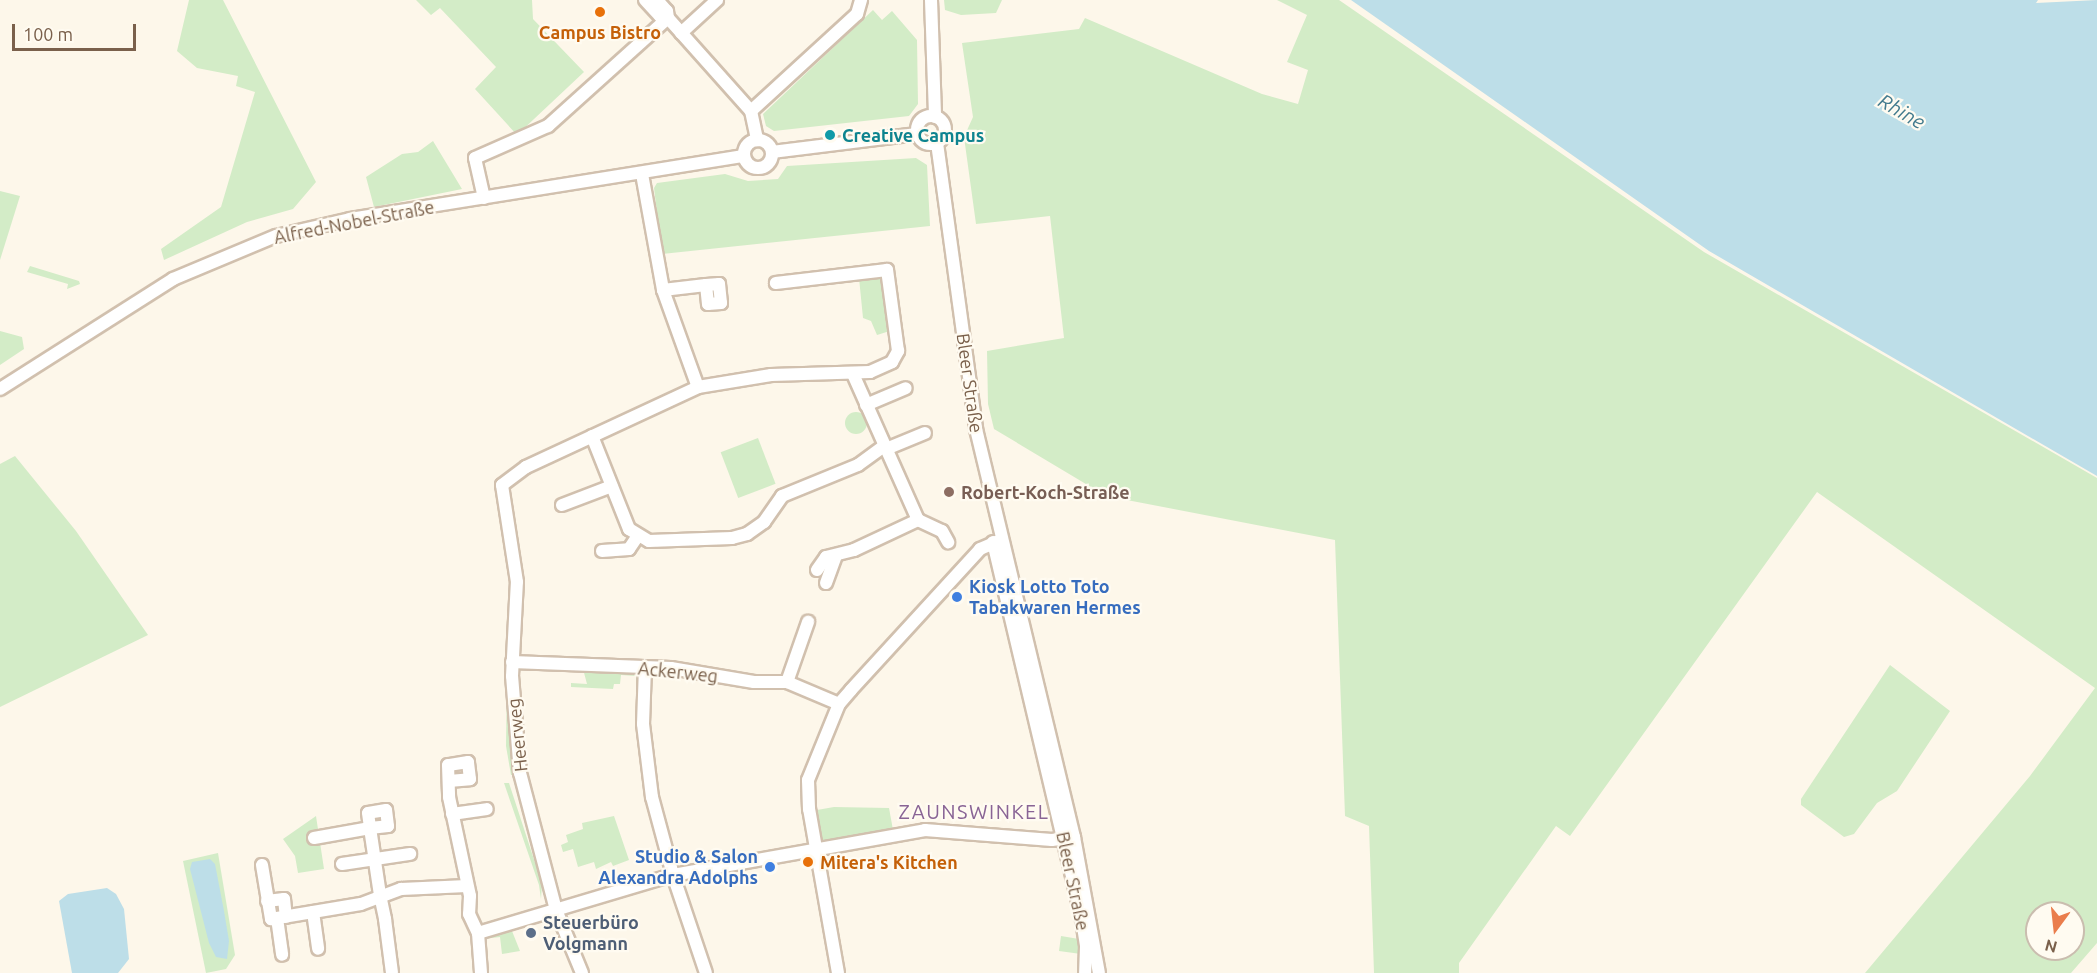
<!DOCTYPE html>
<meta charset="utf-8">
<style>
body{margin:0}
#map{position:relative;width:2097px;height:973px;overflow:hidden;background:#fdf7ea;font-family:Ubuntu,sans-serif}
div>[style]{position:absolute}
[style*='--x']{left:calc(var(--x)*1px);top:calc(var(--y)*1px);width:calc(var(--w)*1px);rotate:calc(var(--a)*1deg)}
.green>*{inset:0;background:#d3ecc7;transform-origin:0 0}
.round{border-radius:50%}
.water>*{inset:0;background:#bddee8}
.roads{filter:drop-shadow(2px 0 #d1c0ae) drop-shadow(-2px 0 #d1c0ae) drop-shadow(0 2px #d1c0ae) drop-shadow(0 -2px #d1c0ae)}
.minor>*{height:12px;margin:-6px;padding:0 6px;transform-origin:6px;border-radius:6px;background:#fff}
.minor>.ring{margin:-6px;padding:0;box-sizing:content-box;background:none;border:12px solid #fff;border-radius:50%}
.dots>*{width:16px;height:16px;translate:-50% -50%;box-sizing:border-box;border:3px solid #fffbf1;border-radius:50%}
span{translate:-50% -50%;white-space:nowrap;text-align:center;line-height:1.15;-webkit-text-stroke:4.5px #fffbf1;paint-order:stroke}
.food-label{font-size:18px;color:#c56008;font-weight:700}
.left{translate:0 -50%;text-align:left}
.culture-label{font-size:18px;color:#0d838f;font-weight:700}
.street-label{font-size:18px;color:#7a604b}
.education-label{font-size:18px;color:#785e54;font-weight:700}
.shop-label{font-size:18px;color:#366cbe;font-weight:700}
.right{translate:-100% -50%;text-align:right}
.service-label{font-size:18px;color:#4e5e75;font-weight:700}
.water-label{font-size:20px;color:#437b8e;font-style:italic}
.neighbourhood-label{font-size:20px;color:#896495;letter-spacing:1.5px}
.north{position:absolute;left:2025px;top:901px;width:60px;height:60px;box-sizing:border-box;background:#fffbf1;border:2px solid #cabdaf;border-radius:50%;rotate:195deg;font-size:16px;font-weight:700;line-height:24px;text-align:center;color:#7a604b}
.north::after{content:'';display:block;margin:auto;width:21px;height:27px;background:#ea7d4c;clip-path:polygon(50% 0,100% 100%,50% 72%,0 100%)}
.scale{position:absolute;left:12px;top:24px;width:124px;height:27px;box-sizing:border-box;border:3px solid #7a604b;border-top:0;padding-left:8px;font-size:18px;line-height:21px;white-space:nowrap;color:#7a604b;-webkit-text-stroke:4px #fffbf1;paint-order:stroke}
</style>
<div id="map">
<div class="green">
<i style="clip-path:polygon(189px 0,223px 0,316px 182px,293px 209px,247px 222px,164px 260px,161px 249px,221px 207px,255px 92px,236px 86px,238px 76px,197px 68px,177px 51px)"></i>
<i style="clip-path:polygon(416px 0,532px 0,533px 19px,584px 72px,517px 135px,475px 89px,496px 67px,440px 8px,431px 15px)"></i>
<i style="clip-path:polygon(944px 0,1002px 0,996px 13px,961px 15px,945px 10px)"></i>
<i style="clip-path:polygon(evenodd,1277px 0,1339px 0,1704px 252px,2097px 478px,2097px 943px,2071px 973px,1865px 973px,2030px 776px,2095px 688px,1817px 492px,1570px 836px,1556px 826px,1459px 963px,1459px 973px,1374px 973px,1369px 826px,1345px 816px,1335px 540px,1106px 496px,994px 429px,988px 404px,987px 351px,1064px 338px,1050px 216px,976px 224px,964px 137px,973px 117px,962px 43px,1079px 29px,1085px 18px,1262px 94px,1298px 104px,1308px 70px,1287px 62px,1307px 15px,1277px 0,2037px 913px,2073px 913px,2073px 949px,2037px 949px,2037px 913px)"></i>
<i style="clip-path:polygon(873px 10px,882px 20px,892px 11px,917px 40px,918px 104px,909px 116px,774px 131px,766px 126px,763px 114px)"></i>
<i style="clip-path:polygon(433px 141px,462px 189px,374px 207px,366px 177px,402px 154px,418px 152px)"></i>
<i style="clip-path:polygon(916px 158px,927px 165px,930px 226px,662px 254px,654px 188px,657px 183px,725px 174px,748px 181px,778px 179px,787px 166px)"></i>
<i style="clip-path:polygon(0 191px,20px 196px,0 260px)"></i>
<i style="clip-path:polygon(30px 266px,79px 281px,80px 284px,67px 289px,68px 284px,27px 272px)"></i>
<i style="clip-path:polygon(881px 275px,886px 280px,893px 330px,877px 335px,871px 321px,863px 318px,859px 278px)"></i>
<i style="clip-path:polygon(0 331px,22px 337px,24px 349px,0 365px)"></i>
<i class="round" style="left:845px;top:412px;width:22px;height:22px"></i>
<i style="left:758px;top:438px;width:49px;height:40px;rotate:69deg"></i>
<i style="clip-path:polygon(15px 456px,76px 531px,148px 635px,0 707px,0 464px)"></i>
<i style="clip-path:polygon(1890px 665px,1950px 711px,1897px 791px,1877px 803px,1854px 834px,1844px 837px,1801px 805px,1801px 799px)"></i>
<i style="clip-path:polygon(583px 669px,640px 672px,639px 685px,636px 685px,636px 676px,621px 675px,620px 684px,614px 684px,613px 689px,571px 687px,571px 683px,587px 684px)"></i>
<i style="clip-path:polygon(507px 680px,514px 775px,511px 775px,506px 746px)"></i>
<i style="clip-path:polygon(504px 783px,509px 783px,542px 884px,541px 899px,539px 885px)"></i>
<i style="clip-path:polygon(834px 807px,889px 808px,893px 830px,822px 842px,817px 810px)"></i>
<i style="clip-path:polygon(316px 816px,324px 869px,298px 873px,295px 856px,283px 839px)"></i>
<i style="clip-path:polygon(614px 816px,629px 860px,613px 866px,611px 862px,596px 869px,594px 862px,578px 867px,573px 849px,563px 852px,561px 845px,568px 842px,566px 835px,583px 829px,582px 823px)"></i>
<i style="clip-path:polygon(218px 853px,235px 955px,226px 969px,206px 973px,183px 861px)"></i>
<i style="clip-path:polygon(510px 926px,520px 951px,502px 954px,500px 937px,483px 939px,484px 935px)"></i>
<i style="clip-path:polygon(1061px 936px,1079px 939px,1081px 954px,1059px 951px)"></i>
</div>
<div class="water">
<i style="clip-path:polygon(1351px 0,2038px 0,2036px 3px,2097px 0,2097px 476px,1709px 251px)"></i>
<i style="clip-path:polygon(210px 859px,215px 864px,224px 911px,229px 941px,227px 959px,216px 957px,209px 943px,190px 869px,192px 862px)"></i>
<i style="clip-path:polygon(107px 888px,116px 894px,124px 909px,129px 959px,118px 973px,72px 973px,59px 901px,68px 894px)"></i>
</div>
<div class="roads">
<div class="minor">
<i style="--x:645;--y:0;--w:22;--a:47"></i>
<i style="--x:660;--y:16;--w:8;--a:14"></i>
<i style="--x:668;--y:18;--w:125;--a:48.3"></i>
<i style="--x:751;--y:111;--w:30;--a:78"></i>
<i style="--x:657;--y:0;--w:15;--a:48"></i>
<i style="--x:667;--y:11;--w:7;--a:82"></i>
<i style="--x:931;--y:0;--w:117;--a:88"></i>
<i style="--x:681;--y:33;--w:49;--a:-42.5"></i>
<i style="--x:751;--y:111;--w:144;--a:-42.5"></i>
<i style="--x:857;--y:14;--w:15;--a:-74"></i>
<i class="ring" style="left:917px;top:116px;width:16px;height:16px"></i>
<i class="ring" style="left:744px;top:140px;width:16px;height:16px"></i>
<i style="--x:937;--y:143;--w:289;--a:82.2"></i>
<i style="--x:976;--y:429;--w:420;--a:76.5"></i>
<i style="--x:1074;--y:837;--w:138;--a:79.6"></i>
<i style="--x:772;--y:152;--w:146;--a:-7.1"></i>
<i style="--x:642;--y:174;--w:118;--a:79.7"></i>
<i style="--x:663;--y:290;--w:103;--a:70.2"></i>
<i style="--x:484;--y:198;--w:41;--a:-102.7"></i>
<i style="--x:475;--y:158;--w:80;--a:-23.7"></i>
<i style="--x:548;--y:126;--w:161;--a:-42"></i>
<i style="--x:663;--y:290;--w:43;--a:-6.6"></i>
<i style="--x:706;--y:285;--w:13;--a:-4"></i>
<i style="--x:719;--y:284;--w:19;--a:84"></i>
<i style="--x:721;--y:303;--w:13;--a:176"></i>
<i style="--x:708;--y:304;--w:19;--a:-96"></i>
<i style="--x:853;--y:374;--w:160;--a:66"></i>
<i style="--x:0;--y:389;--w:205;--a:-32.4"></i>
<i style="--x:173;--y:279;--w:112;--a:-22.7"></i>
<i style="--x:276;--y:236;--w:76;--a:-12.9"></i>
<i style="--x:350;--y:219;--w:399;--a:-9.1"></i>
<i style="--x:866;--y:405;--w:43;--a:-23"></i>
<i style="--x:592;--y:436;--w:100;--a:68.3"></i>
<i style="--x:629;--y:529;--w:23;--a:31"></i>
<i style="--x:649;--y:541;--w:83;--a:-2.1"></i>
<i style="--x:732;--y:538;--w:16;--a:-15"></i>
<i style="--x:747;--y:534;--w:21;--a:-35"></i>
<i style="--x:764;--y:522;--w:32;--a:-55"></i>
<i style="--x:782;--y:496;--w:82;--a:-22.2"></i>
<i style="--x:858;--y:465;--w:32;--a:-36"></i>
<i style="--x:886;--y:449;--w:42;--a:-22.3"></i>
<i style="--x:562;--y:505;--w:53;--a:-20.8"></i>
<i style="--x:993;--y:542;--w:382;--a:76.7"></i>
<i style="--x:1081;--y:914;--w:33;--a:81"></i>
<i style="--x:1086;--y:947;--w:26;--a:92"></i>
<i style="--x:602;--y:551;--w:27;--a:-4"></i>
<i style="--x:629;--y:549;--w:14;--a:-56"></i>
<i style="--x:817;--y:570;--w:16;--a:-55"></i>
<i style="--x:826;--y:557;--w:29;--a:-14"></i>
<i style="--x:854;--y:550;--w:71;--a:-25.1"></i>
<i style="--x:918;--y:520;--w:26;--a:25"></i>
<i style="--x:942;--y:531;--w:13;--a:61"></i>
<i style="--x:826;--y:583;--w:29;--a:-70"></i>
<i style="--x:512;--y:662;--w:159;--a:2.2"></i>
<i style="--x:671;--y:668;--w:84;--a:9.6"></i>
<i style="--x:754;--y:682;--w:33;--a:0"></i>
<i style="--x:787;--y:682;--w:56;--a:22.9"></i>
<i style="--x:645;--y:667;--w:57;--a:92"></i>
<i style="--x:643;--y:724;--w:74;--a:83"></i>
<i style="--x:652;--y:797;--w:81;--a:74.9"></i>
<i style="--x:673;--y:875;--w:103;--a:71.4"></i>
<i style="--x:787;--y:682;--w:64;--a:-70.7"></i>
<i style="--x:449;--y:781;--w:21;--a:-5"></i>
<i style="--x:470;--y:779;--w:17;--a:-97"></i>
<i style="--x:468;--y:762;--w:20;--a:171"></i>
<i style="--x:448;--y:765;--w:32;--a:88"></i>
<i style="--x:449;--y:797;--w:101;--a:78"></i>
<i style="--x:470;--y:896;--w:18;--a:93"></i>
<i style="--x:469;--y:914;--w:21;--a:65"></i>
<i style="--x:478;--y:933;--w:40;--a:85.7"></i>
<i style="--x:452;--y:814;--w:35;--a:-8"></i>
<i style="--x:314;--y:838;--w:57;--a:-10.1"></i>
<i style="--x:370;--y:828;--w:18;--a:-6"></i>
<i style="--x:388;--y:826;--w:16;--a:-97"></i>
<i style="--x:386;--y:810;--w:18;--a:171"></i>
<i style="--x:368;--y:813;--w:15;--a:82"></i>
<i style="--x:370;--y:828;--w:68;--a:81.5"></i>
<i style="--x:380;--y:895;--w:25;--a:78"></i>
<i style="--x:385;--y:919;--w:54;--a:82.6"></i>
<i style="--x:342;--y:864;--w:69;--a:-8.4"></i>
<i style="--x:262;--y:865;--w:55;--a:80.5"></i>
<i style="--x:271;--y:919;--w:91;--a:-9.5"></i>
<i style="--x:361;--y:904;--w:43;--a:-20.6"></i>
<i style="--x:401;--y:889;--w:66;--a:-2.6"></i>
<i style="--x:267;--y:901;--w:17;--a:-7"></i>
<i style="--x:284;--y:899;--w:18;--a:84"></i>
<i style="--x:313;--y:912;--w:37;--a:82"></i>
<i style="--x:277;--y:918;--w:37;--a:82"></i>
<i style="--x:478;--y:933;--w:203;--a:-16.6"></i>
<i style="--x:673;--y:875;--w:256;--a:-10.1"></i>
<i style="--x:925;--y:830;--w:127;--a:4.5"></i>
<i style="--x:1052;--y:840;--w:22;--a:-8"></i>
<i style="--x:582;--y:973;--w:68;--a:-112.4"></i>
<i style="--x:556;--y:910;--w:142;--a:-104.7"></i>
<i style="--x:520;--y:773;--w:97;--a:-94.7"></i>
<i style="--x:512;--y:676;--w:94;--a:-87"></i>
<i style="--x:517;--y:582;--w:98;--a:-98.8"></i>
<i style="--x:502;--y:485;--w:30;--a:-37"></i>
<i style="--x:526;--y:467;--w:190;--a:-24.9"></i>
<i style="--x:698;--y:387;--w:74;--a:-9.3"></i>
<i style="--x:771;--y:375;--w:99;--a:-1.7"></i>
<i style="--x:870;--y:372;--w:24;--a:-24"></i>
<i style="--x:892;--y:362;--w:13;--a:-61"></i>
<i style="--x:898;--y:351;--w:82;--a:-97.7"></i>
<i style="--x:887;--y:270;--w:112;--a:173.3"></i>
<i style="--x:838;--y:973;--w:167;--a:-100"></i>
<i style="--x:809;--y:809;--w:29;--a:-92"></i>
<i style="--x:808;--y:780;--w:82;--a:-67.8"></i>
<i style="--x:839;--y:704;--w:18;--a:-49"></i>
<i style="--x:851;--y:690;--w:191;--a:-47.5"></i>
<i style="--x:980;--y:549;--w:23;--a:-23"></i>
</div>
</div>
<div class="dots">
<i style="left:600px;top:12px;background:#e8710a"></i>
<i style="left:830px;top:135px;background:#0f9aa8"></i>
<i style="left:949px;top:492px;background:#8d6e63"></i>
<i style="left:957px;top:597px;background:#3f7fe0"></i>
<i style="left:808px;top:862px;background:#e8710a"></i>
<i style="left:770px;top:867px;background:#3f7fe0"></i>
<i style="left:531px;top:933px;background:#5c6f8a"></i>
</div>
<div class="food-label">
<span style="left:600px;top:32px">Campus Bistro</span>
<span class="left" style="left:820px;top:862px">Mitera's Kitchen</span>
</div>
<div class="culture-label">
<span class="left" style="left:842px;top:135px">Creative Campus</span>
</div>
<div class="street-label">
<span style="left:354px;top:222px;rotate:-11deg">Alfred-Nobel-Straße</span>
<span style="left:970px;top:383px;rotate:82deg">Bleer Straße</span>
<span style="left:678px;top:672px;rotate:6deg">Ackerweg</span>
<span style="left:517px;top:735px;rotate:-96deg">Heerweg</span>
<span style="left:1073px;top:881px;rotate:78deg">Bleer Straße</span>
</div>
<div class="education-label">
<span class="left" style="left:961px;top:492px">Robert-Koch-Straße</span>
</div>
<div class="shop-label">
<span class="left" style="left:969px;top:597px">Kiosk Lotto Toto<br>Tabakwaren Hermes</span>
<span class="right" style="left:758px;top:867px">Studio &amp; Salon<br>Alexandra Adolphs</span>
</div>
<div class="service-label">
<span class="left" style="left:543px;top:933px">Steuerbüro<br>Volgmann</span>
</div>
<div class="water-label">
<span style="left:1902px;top:111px;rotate:30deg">Rhine</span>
</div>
<div class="neighbourhood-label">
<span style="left:974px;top:811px">ZAUNSWINKEL</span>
</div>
<div class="north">N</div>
<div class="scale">100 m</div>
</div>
